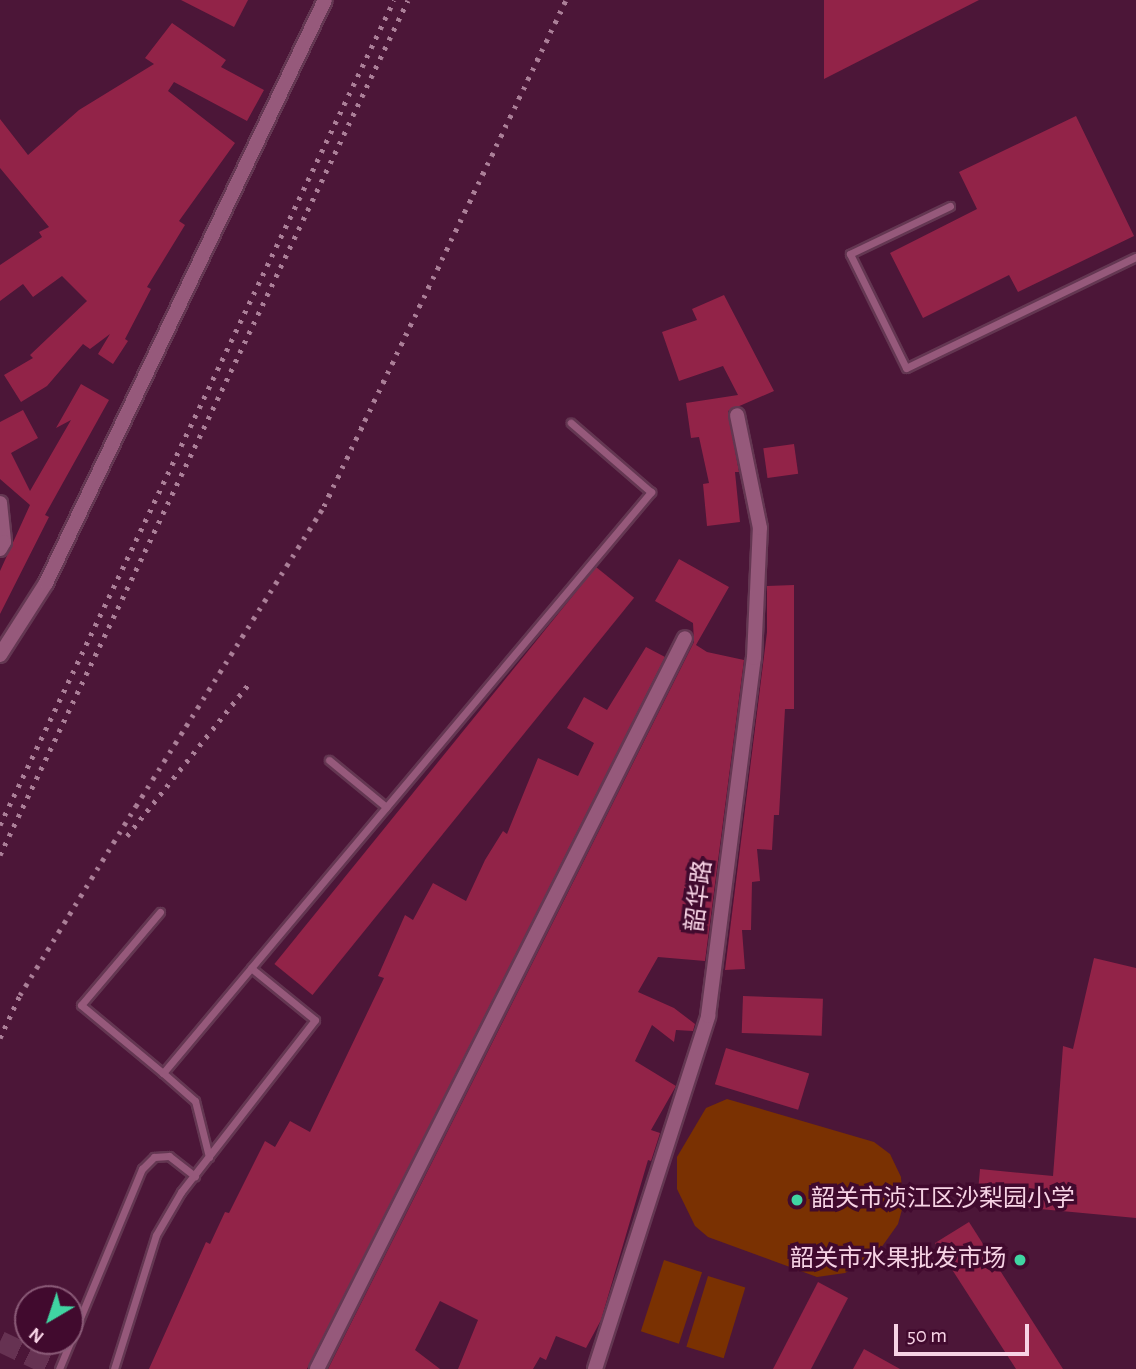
<!DOCTYPE html>
<meta charset="utf-8">
<style>
body{margin:0}
#map{position:relative;width:1136px;height:1369px;overflow:hidden;background:#4c1638;font-family:"Alegreya Sans","Noto Sans SC",sans-serif}
div>[style]{position:absolute}
[style*='--x']{left:calc(var(--x)*1px);top:calc(var(--y)*1px);width:calc(var(--w)*1px);rotate:calc(var(--a)*1deg)}
.green>*{inset:0;background:#7a3102;transform-origin:0 0}
.building>*{inset:0;background:#922348;transform-origin:0 0}
.secondary-tunnel>*{height:21px;margin-top:-10.5px;transform-origin:0;background:repeating-linear-gradient(90deg,#663252 0 21px,transparent 0 31px)}
.roads{filter:drop-shadow(2px 0 #643752) drop-shadow(-2px 0 #643752) drop-shadow(0 2px #643752) drop-shadow(0 -2px #643752)}
.lane>*{height:7px;margin:-3.5px;padding:0 3.5px;transform-origin:3.5px;border-radius:3.5px;background:#96597b}
.street>*{height:14px;margin:-7px;padding:0 7px;transform-origin:7px;border-radius:7px;background:#96597b}
.rail>*{height:5px;margin-top:-2.5px;transform-origin:0;background:repeating-linear-gradient(90deg,#ab7f98 0 3.5px,transparent 0 10.5px)}
.dots>*{width:19px;height:19px;translate:-50% -50%;box-sizing:border-box;border:4px solid #410a2e;border-radius:50%}
span{translate:-50% -50%;white-space:nowrap;text-align:center;line-height:1.15;-webkit-text-stroke:7px #410a2e;paint-order:stroke}
.street-label{font-size:24px;color:#f7d3e5}
.poi-label{font-size:24px;color:#f7d3e5}
.left{translate:0 -50%;text-align:left}
.right{translate:-100% -50%;text-align:right}
.north{position:absolute;left:14px;top:1285px;width:70px;height:70px;box-sizing:border-box;background:#410a2e;border:2px solid #8a5a77;border-radius:50%;rotate:219deg;font-size:19px;font-weight:700;line-height:28px;text-align:center;color:#f7d3e5}
.north::after{content:'';display:block;margin:auto;width:24px;height:32px;background:#40d4a2;clip-path:polygon(50% 0,100% 100%,50% 72%,0 100%)}
.scale{position:absolute;left:894px;top:1324px;width:135px;height:32px;box-sizing:border-box;border:4px solid #f7d3e5;border-top:0;padding-left:9px;font-size:21px;line-height:24px;white-space:nowrap;color:#f7d3e5;-webkit-text-stroke:5px #410a2e;paint-order:stroke}
</style>
<div id="map">
<div class="green">
<i style="clip-path:polygon(727px 1099px,874px 1142px,890px 1154px,901px 1177px,903px 1206px,898px 1224px,876px 1255px,845px 1273px,817px 1277px,708px 1237px,695px 1226px,677px 1189px,677px 1157px,706px 1108px)"></i>
<i style="left:664px;top:1260px;width:40px;height:75px;rotate:18deg"></i>
<i style="left:708px;top:1276px;width:39px;height:74px;rotate:17deg"></i>
</div>
<div class="building">
<i style="clip-path:polygon(181px 0,248px 0,234px 27px)"></i>
<i style="clip-path:polygon(824px 0,979px 0,824px 79px)"></i>
<i style="clip-path:polygon(172px 23px,226px 60px,221px 67px,264px 90px,247px 121px,174px 82px,168px 91px,235px 143px,179px 221px,185px 225px,147px 287px,151px 289px,125px 339px,128px 341px,113px 364px,98px 354px,110px 334px,90px 349px,83px 344px,47px 386px,21px 402px,4px 375px,33px 358px,30px 355px,87px 301px,62px 276px,33px 297px,23px 284px,0 301px,0 265px,42px 237px,39px 232px,49px 227px,0 168px,0 119px,28px 155px,79px 110px,154px 64px,145px 58px)"></i>
<i style="clip-path:polygon(1076px 116px,1134px 236px,1018px 292px,1009px 275px,923px 318px,890px 253px,977px 209px,959px 172px)"></i>
<i style="clip-path:polygon(724px 295px,774px 391px,728px 411px,739px 472px,735px 472px,740px 522px,707px 526px,703px 484px,709px 483px,699px 437px,691px 438px,686px 403px,738px 395px,723px 366px,679px 381px,662px 332px,697px 320px,692px 309px)"></i>
<i style="clip-path:polygon(81px 384px,109px 400px,45px 515px,49px 517px,0 614px,0 571px,30px 505px,0 479px,0 422px,23px 410px,38px 438px,11px 453px,30px 491px,71px 420px,56px 428px)"></i>
<i style="left:794px;top:444px;width:30px;height:31px;rotate:82deg"></i>
<i style="clip-path:polygon(679px 559px,729px 587px,696px 645px,707px 652px,744px 660px,705px 961px,658px 957px,638px 992px,674px 1008px,695px 1024px,693px 1031px,676px 1030px,674px 1042px,652px 1025px,635px 1061px,676px 1086px,651px 1130px,660px 1133px,651px 1161px,648px 1160px,601px 1320px,586px 1348px,556px 1336px,546px 1360px,540px 1357px,533px 1369px,458px 1369px,478px 1320px,440px 1301px,415px 1350px,440px 1369px,328px 1369px,694px 642px,693px 623px,655px 601px)"></i>
<i style="left:596px;top:567px;width:49px;height:511px;rotate:39deg"></i>
<i style="clip-path:polygon(794px 585px,794px 709px,785px 709px,779px 815px,774px 815px,772px 850px,757px 849px,760px 881px,752px 882px,751px 930px,742px 930px,745px 969px,725px 970px,767px 632px,767px 586px)"></i>
<i style="clip-path:polygon(646px 647px,665px 657px,307px 1369px,149px 1369px,206px 1242px,210px 1244px,225px 1212px,229px 1213px,265px 1141px,275px 1147px,290px 1121px,310px 1132px,384px 978px,378px 976px,405px 915px,413px 920px,433px 883px,466px 901px,485px 860px,503px 831px,507px 834px,538px 758px,578px 776px,594px 743px,567px 728px,584px 697px,607px 710px)"></i>
<i style="clip-path:polygon(1094px 958px,1136px 968px,1136px 1218px,977px 1203px,980px 1169px,1053px 1176px,1063px 1046px,1073px 1049px)"></i>
<i style="left:743px;top:996px;width:80px;height:37px;rotate:2deg"></i>
<i style="left:726px;top:1048px;width:87px;height:38px;rotate:17deg"></i>
<i style="clip-path:polygon(969px 1222px,1063px 1369px,1016px 1369px,935px 1243px)"></i>
<i style="clip-path:polygon(818px 1282px,848px 1298px,811px 1369px,773px 1369px)"></i>
<i style="clip-path:polygon(864px 1349px,900px 1369px,853px 1369px)"></i>
</div>
<div class="secondary-tunnel">
<i style="--x:0;--y:1341;--w:65;--a:25.4"></i>
</div>
<div class="roads">
<div class="lane">
<i style="--x:950;--y:206;--w:111;--a:154.4"></i>
<i style="--x:850;--y:254;--w:127;--a:63.8"></i>
<i style="--x:906;--y:368;--w:255;--a:-25.8"></i>
<i style="--x:329;--y:760;--w:74;--a:39.5"></i>
<i style="--x:160;--y:912;--w:122;--a:130.3"></i>
<i style="--x:81;--y:1005;--w:107;--a:39.7"></i>
<i style="--x:209;--y:1157;--w:58;--a:-104"></i>
<i style="--x:195;--y:1101;--w:43;--a:-138.8"></i>
<i style="--x:163;--y:1073;--w:137;--a:-50"></i>
<i style="--x:59;--y:1369;--w:217;--a:-67.5"></i>
<i style="--x:142;--y:1169;--w:17;--a:-45"></i>
<i style="--x:154;--y:1157;--w:15;--a:-4"></i>
<i style="--x:169;--y:1156;--w:33;--a:38"></i>
<i style="--x:114;--y:1369;--w:140;--a:-72.6"></i>
<i style="--x:156;--y:1235;--w:50;--a:-59.8"></i>
<i style="--x:181;--y:1192;--w:218;--a:-52.1"></i>
<i style="--x:315;--y:1020;--w:82;--a:-140.9"></i>
<i style="--x:251;--y:968;--w:622;--a:-49.96"></i>
<i style="--x:651;--y:492;--w:106;--a:-139.2"></i>
</div>
<div class="street">
<i style="--x:0;--y:503;--w:39;--a:84"></i>
<i style="--x:4;--y:542;--w:8;--a:120"></i>
<i style="--x:0;--y:655;--w:85;--a:-57.4"></i>
<i style="--x:46;--y:583;--w:646;--a:-64.43"></i>
<i style="--x:317;--y:1369;--w:818;--a:-63.28"></i>
<i style="--x:595;--y:1369;--w:371;--a:-72.2"></i>
<i style="--x:708;--y:1016;--w:361;--a:-82.7"></i>
<i style="--x:754;--y:658;--w:130;--a:-87.4"></i>
<i style="--x:760;--y:528;--w:115;--a:-101.5"></i>
</div>
</div>
<div class="rail">
<i style="--x:0;--y:825;--w:914;--a:-64.47"></i>
<i style="--x:127;--y:836;--w:193;--a:-51.3"></i>
<i style="--x:0;--y:855;--w:947;--a:-64.49"></i>
<i style="--x:0;--y:1038;--w:47;--a:-65.1"></i>
<i style="--x:20;--y:995;--w:222;--a:-58.5"></i>
<i style="--x:136;--y:806;--w:354;--a:-57.9"></i>
<i style="--x:324;--y:506;--w:561;--a:-64.44"></i>
</div>
<div class="dots">
<i style="left:797px;top:1200px;background:#40d4a2"></i>
<i style="left:1020px;top:1260px;background:#40d4a2"></i>
</div>
<div class="street-label">
<span style="left:700px;top:896px;rotate:-83deg">韶华路</span>
</div>
<div class="poi-label">
<span class="left" style="left:811px;top:1200px">韶关市浈江区沙梨园小学</span>
<span class="right" style="left:1006px;top:1260px">韶关市水果批发市场</span>
</div>
<div class="north">N</div>
<div class="scale">50 m</div>
</div>
